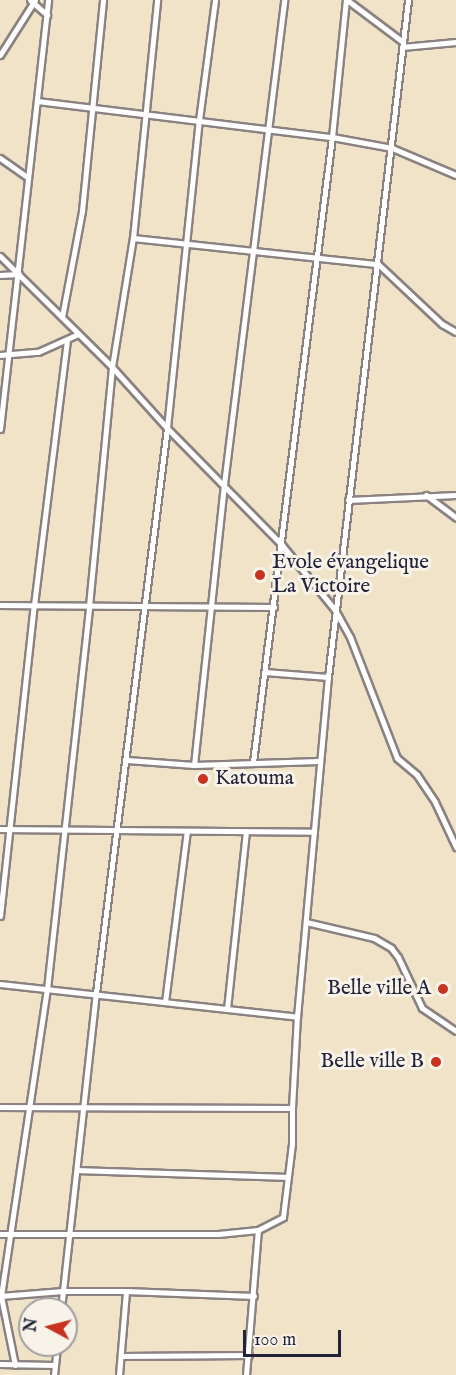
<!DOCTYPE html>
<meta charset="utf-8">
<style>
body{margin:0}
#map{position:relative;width:456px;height:1375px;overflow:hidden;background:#f1e3c7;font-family:"IM FELL English",serif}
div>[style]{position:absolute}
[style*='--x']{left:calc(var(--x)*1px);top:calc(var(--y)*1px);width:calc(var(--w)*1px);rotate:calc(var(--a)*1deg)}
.roads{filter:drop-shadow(2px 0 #8a8281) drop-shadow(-2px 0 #8a8281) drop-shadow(0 2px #8a8281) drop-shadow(0 -2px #8a8281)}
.minor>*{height:5px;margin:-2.5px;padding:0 2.5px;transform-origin:2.5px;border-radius:2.5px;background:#fff}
.dots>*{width:16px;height:16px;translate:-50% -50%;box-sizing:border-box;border:3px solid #f7f3e8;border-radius:50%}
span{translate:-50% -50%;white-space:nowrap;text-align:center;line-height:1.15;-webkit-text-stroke:6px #f7f3e8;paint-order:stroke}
.poi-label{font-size:21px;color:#22223b}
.left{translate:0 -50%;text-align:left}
.right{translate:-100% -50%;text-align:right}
.north{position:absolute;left:18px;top:1297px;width:60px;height:60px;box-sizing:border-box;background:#f7f3e8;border:2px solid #a29fa3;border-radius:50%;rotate:277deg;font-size:16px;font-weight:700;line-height:24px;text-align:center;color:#22223b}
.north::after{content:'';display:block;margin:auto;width:21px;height:27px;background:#c8321e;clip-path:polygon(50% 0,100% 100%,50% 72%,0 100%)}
.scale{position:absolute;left:243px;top:1330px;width:98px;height:27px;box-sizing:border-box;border:3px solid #22223b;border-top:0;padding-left:8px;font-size:18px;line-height:21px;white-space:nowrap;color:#22223b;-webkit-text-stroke:4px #f7f3e8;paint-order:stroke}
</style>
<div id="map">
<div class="roads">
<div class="minor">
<i style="--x:30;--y:0;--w:23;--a:41"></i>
<i style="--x:347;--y:0;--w:70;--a:36.9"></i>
<i style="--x:402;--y:47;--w:54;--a:-5.3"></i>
<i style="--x:0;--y:55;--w:65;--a:-57.5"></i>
<i style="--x:37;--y:101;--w:297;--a:7"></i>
<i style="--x:332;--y:137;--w:61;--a:10.4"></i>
<i style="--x:392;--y:148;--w:69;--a:22.9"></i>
<i style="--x:0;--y:158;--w:33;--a:35"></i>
<i style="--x:133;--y:238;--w:246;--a:6.1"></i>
<i style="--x:378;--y:264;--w:88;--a:43.2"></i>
<i style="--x:442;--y:324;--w:16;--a:30"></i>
<i style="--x:0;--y:256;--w:158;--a:44.7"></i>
<i style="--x:112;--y:367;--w:82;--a:48"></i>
<i style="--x:167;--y:428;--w:164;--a:45.5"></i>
<i style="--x:282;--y:545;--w:84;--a:50.8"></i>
<i style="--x:335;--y:610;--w:31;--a:61"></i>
<i style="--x:350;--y:637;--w:130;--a:68.8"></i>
<i style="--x:397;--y:758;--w:26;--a:40"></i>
<i style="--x:417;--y:775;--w:32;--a:56"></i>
<i style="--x:435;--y:802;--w:50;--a:65"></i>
<i style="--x:0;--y:275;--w:19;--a:-3"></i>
<i style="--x:62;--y:317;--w:108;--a:-79.3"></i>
<i style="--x:82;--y:211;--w:212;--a:-84.3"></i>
<i style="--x:0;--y:355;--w:38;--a:-5"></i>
<i style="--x:38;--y:352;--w:44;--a:-24.2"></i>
<i style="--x:0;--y:429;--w:432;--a:-83.6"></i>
<i style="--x:426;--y:495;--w:38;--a:37"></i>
<i style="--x:348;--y:500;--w:108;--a:-2.7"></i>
<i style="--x:0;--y:605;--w:274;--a:0.4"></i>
<i style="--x:265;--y:672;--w:63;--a:4.5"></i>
<i style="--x:127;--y:760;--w:67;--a:4.3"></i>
<i style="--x:194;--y:765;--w:125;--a:-1.8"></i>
<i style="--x:253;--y:762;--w:630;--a:-82.8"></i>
<i style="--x:332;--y:137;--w:138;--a:-84.2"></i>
<i style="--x:194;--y:765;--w:283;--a:-83.9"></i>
<i style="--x:224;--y:484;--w:488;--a:-82.9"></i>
<i style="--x:0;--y:829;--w:314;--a:0.5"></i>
<i style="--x:0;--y:916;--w:313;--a:-83.8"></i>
<i style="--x:34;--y:605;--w:266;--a:-82.9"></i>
<i style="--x:306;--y:922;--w:70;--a:13.2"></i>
<i style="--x:374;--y:938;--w:20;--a:30"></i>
<i style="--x:391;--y:948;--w:11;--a:52"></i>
<i style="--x:398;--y:957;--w:56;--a:64.8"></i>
<i style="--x:422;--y:1008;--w:41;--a:34.1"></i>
<i style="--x:0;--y:984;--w:299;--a:6.3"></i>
<i style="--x:165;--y:1002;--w:172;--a:-82.7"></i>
<i style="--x:227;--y:1009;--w:179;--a:-83.9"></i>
<i style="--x:0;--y:1107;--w:292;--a:0.2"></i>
<i style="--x:78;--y:1170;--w:209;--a:1.9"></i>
<i style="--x:0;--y:1234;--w:218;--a:0"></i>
<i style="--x:218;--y:1234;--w:40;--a:-5.7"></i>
<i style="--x:0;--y:1296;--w:63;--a:-4.5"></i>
<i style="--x:63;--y:1291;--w:63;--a:0"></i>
<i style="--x:126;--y:1291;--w:128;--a:2.2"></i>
<i style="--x:61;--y:1309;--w:318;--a:-83.7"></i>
<i style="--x:96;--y:993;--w:569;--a:-82.84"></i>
<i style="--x:167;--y:428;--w:310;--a:-84.1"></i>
<i style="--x:199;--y:120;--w:121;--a:-82.4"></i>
<i style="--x:121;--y:1356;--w:128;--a:-0.4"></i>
<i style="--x:0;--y:1364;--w:55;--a:1"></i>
<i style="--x:15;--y:1365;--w:70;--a:-101.5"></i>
<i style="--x:1;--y:1296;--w:310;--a:-81.5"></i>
<i style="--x:47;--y:989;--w:385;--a:-83.7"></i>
<i style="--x:89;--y:606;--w:240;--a:-84.5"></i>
<i style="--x:112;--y:367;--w:131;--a:-80.8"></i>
<i style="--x:133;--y:238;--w:239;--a:-84.2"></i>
<i style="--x:54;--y:1375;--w:30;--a:-84"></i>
<i style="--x:119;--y:1375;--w:84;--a:-85.2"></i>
<i style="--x:246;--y:1375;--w:145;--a:-85.3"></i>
<i style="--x:258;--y:1230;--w:28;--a:-27"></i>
<i style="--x:283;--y:1217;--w:74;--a:-83"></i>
<i style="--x:292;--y:1144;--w:36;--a:-90"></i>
<i style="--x:292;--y:1108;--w:91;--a:-86.9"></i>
<i style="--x:297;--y:1017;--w:341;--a:-84.8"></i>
<i style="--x:328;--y:677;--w:682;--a:-83.26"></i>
</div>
</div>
<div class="dots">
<i style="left:260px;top:575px;background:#c8321e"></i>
<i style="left:203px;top:779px;background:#c8321e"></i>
<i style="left:443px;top:989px;background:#c8321e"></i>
<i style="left:436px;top:1062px;background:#c8321e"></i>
</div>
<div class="poi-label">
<span class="left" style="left:272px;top:575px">Evole évangelique<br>La Victoire</span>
<span class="left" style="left:215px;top:779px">Katouma</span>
<span class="right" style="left:431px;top:989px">Belle ville A</span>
<span class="right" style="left:424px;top:1062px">Belle ville B</span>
</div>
<div class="north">N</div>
<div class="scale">100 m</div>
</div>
